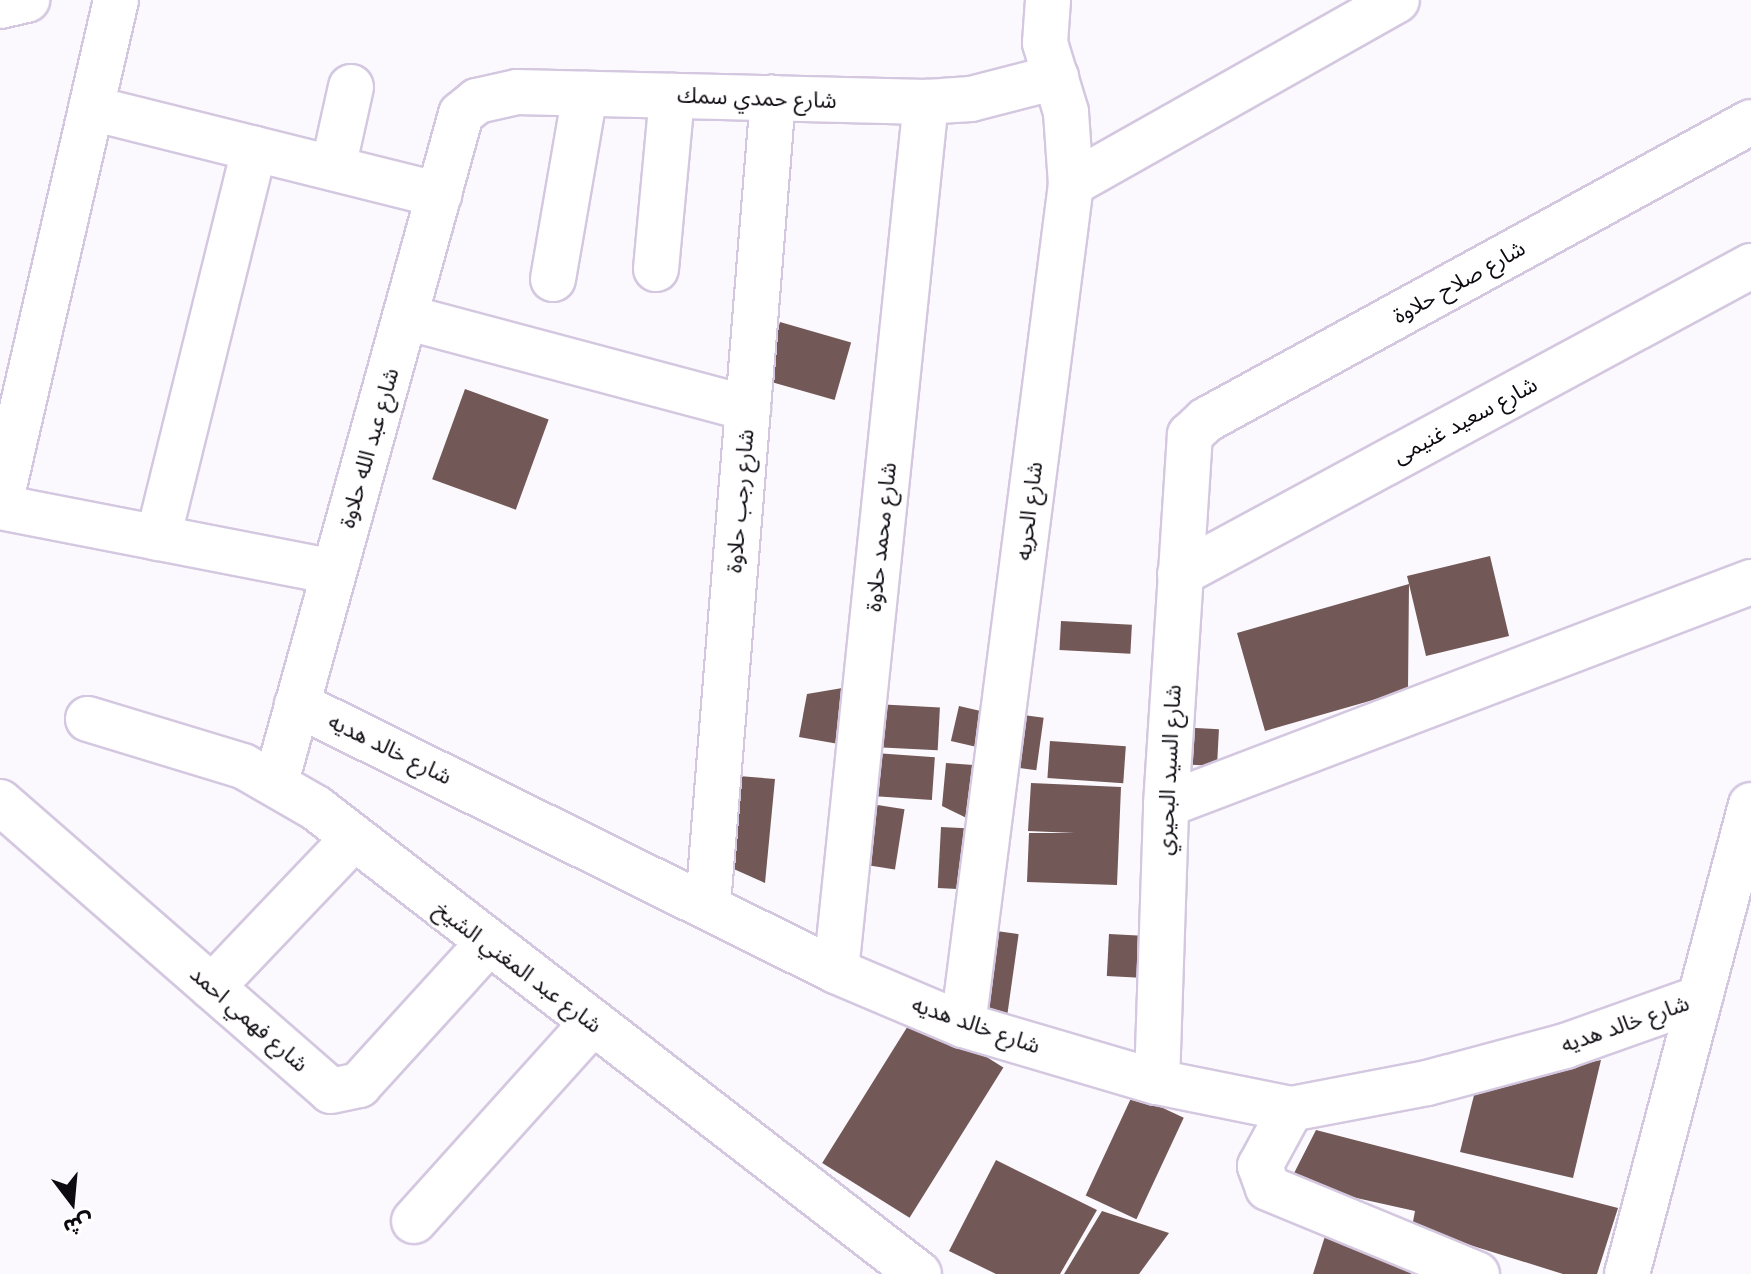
<!DOCTYPE html>
<meta charset="utf-8">
<style>
body{margin:0}
#map{position:relative;width:1751px;height:1274px;overflow:hidden;background:#fbf9fe;font-family:Inter,"Noto Sans Arabic",sans-serif}
div>[style]{position:absolute}
[style*='--x']{left:calc(var(--x)*1px);top:calc(var(--y)*1px);width:calc(var(--w)*1px);rotate:calc(var(--a)*1deg)}
.building>*{inset:0;background:#725856;transform-origin:0 0}
.roads{filter:drop-shadow(2px 0 #d4c8e0) drop-shadow(-2px 0 #d4c8e0) drop-shadow(0 2px #d4c8e0) drop-shadow(0 -2px #d4c8e0)}
.street>*{height:44px;margin:-22px;padding:0 22px;transform-origin:22px;border-radius:22px;background:#fff}
span{translate:-50% -50%;white-space:nowrap;text-align:center;line-height:1.15;-webkit-text-stroke:6px #fff;paint-order:stroke}
.street-label{font-size:22px;color:#0e0a11}
.north{position:absolute;left:32px;top:1162px;width:80px;height:80px;-webkit-text-stroke:6px #fff;paint-order:stroke;rotate:164deg;font-size:22px;font-weight:700;line-height:32px;text-align:center;color:#0e0a11}
.north::after{content:'';display:block;margin:auto;width:28px;height:36px;background:#0e0a11;clip-path:polygon(50% 0,100% 100%,50% 72%,0 100%)}
</style>
<div id="map">
<div class="building">
<i style="left:780px;top:322px;width:74px;height:60px;rotate:16deg"></i>
<i style="left:465px;top:389px;width:89px;height:96px;rotate:20deg"></i>
<i style="clip-path:polygon(1490px 556px,1509px 636px,1426px 656px,1409px 584px,1408px 690px,1265px 731px,1237px 633px,1409px 584px,1407px 576px)"></i>
<i style="left:1061px;top:621px;width:71px;height:29px;rotate:3deg"></i>
<i style="clip-path:polygon(860px 685px,850px 746px,799px 737px,807px 694px)"></i>
<i style="left:875px;top:704px;width:65px;height:43px;rotate:3deg"></i>
<i style="left:959px;top:706px;width:41px;height:36px;rotate:13deg"></i>
<i style="left:1009px;top:713px;width:35px;height:53px;rotate:8deg"></i>
<i style="left:1178px;top:727px;width:41px;height:37px;rotate:3deg"></i>
<i style="left:1050px;top:741px;width:76px;height:37px;rotate:4deg"></i>
<i style="left:875px;top:753px;width:60px;height:43px;rotate:4deg"></i>
<i style="clip-path:polygon(946px 763px,987px 766px,981px 825px,942px 806px)"></i>
<i style="clip-path:polygon(726px 775px,775px 779px,765px 883px,718px 862px)"></i>
<i style="clip-path:polygon(1031px 783px,1121px 787px,1117px 885px,1027px 882px,1029px 833px,1075px 833px,1028px 831px)"></i>
<i style="left:865px;top:803px;width:40px;height:61px;rotate:9deg"></i>
<i style="left:941px;top:827px;width:35px;height:61px;rotate:3deg"></i>
<i style="left:982px;top:929px;width:37px;height:82px;rotate:8deg"></i>
<i style="left:1109px;top:934px;width:71px;height:42px;rotate:3deg"></i>
<i style="left:916px;top:1013px;width:103px;height:177px;rotate:32deg"></i>
<i style="clip-path:polygon(1601px 1060px,1573px 1178px,1460px 1152px,1476px 1087px)"></i>
<i style="left:1133px;top:1094px;width:56px;height:112px;rotate:25deg"></i>
<i style="clip-path:polygon(1316px 1130px,1618px 1208px,1597px 1274px,1563px 1274px,1412px 1227px,1415px 1211px,1289px 1183px)"></i>
<i style="clip-path:polygon(996px 1160px,1097px 1210px,1060px 1274px,996px 1274px,949px 1251px)"></i>
<i style="clip-path:polygon(1102px 1211px,1169px 1233px,1139px 1274px,1064px 1274px)"></i>
<i style="clip-path:polygon(1326px 1233px,1415px 1261px,1411px 1274px,1313px 1274px)"></i>
</div>
<div class="roads">
<div class="street">
<i style="--x:0;--y:6;--w:28;--a:-13"></i>
<i style="--x:91;--y:108;--w:359;--a:14"></i>
<i style="--x:333;--y:168;--w:83;--a:-77.5"></i>
<i style="--x:1071;--y:184;--w:374;--a:-29.4"></i>
<i style="--x:656;--y:269;--w:174;--a:-84.7"></i>
<i style="--x:553;--y:279;--w:188;--a:-80.2"></i>
<i style="--x:405;--y:317;--w:355;--a:14.9"></i>
<i style="--x:0;--y:504;--w:517;--a:-77.04"></i>
<i style="--x:0;--y:507;--w:340;--a:11"></i>
<i style="--x:158;--y:538;--w:401;--a:-76.1"></i>
<i style="--x:1180;--y:574;--w:649;--a:-28.34"></i>
<i style="--x:297;--y:704;--w:602;--a:26.35"></i>
<i style="--x:836;--y:971;--w:138;--a:23"></i>
<i style="--x:963;--y:1025;--w:202;--a:16.4"></i>
<i style="--x:1157;--y:1082;--w:137;--a:11.4"></i>
<i style="--x:1291;--y:1109;--w:138;--a:-10.8"></i>
<i style="--x:1427;--y:1083;--w:143;--a:-15"></i>
<i style="--x:1565;--y:1046;--w:143;--a:-19.6"></i>
<i style="--x:88;--y:719;--w:162;--a:16.9"></i>
<i style="--x:243;--y:766;--w:84;--a:29.9"></i>
<i style="--x:316;--y:808;--w:762;--a:37.7"></i>
<i style="--x:276;--y:782;--w:693;--a:-74.52"></i>
<i style="--x:461;--y:114;--w:21;--a:-39"></i>
<i style="--x:477;--y:101;--w:41;--a:-12.7"></i>
<i style="--x:517;--y:92;--w:409;--a:1.4"></i>
<i style="--x:926;--y:102;--w:45;--a:-3.8"></i>
<i style="--x:971;--y:99;--w:88;--a:-14.5"></i>
<i style="--x:0;--y:802;--w:439;--a:41.1"></i>
<i style="--x:331;--y:1091;--w:29;--a:-12"></i>
<i style="--x:359;--y:1085;--w:192;--a:-47.7"></i>
<i style="--x:1166;--y:805;--w:626;--a:-20.87"></i>
<i style="--x:708;--y:904;--w:809;--a:-85.39"></i>
<i style="--x:836;--y:971;--w:874;--a:-84.09"></i>
<i style="--x:212;--y:987;--w:203;--a:-46.4"></i>
<i style="--x:963;--y:1025;--w:848;--a:-82.68"></i>
<i style="--x:1071;--y:184;--w:72;--a:-94"></i>
<i style="--x:1066;--y:112;--w:72;--a:-106.9"></i>
<i style="--x:1045;--y:43;--w:43;--a:-86"></i>
<i style="--x:1157;--y:1082;--w:277;--a:-88.1"></i>
<i style="--x:1166;--y:805;--w:371;--a:-86.3"></i>
<i style="--x:1190;--y:435;--w:22;--a:-43"></i>
<i style="--x:1206;--y:420;--w:621;--a:-28.67"></i>
<i style="--x:1291;--y:1109;--w:65;--a:118.5"></i>
<i style="--x:1260;--y:1166;--w:23;--a:70"></i>
<i style="--x:1268;--y:1188;--w:226;--a:22.4"></i>
<i style="--x:414;--y:1221;--w:266;--a:-48"></i>
<i style="--x:1627;--y:1274;--w:485;--a:-75.2"></i>
</div>
</div>
<div class="street-label">
<span style="left:757px;top:98px;rotate:2deg">شارع حمدي سمك</span>
<span style="left:1459px;top:282px;rotate:-29deg">شارع صلاح حلاوة</span>
<span style="left:1465px;top:420px;rotate:-28deg">شارع سعيد غنيمى</span>
<span style="left:369px;top:448px;rotate:-74deg">شارع عبد الله حلاوة</span>
<span style="left:740px;top:501px;rotate:-85deg">شارع رجب حلاوة</span>
<span style="left:1029px;top:511px;rotate:-83deg">شارع الحريه</span>
<span style="left:881px;top:537px;rotate:-84deg">شارع محمد حلاوة</span>
<span style="left:390px;top:749px;rotate:26deg">شارع خالد هديه</span>
<span style="left:1169px;top:770px;rotate:-87deg">شارع السيد البحيري</span>
<span style="left:518px;top:967px;rotate:37deg">شارع عبد المغني الشيخ</span>
<span style="left:249px;top:1019px;rotate:41deg">شارع فهمي احمد</span>
<span style="left:1625px;top:1024px;rotate:-19deg">شارع خالد هديه</span>
<span style="left:976px;top:1025px;rotate:19deg">شارع خالد هديه</span>
</div>
<div class="north">ش</div>
</div>
